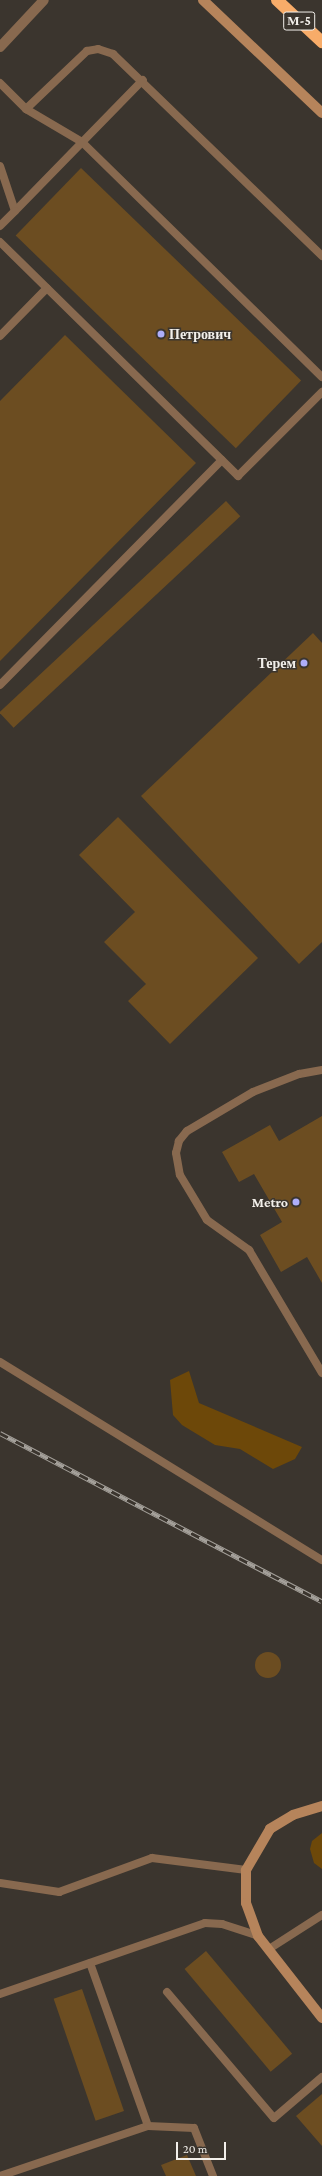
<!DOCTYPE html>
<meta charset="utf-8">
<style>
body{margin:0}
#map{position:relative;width:322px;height:2176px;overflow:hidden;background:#3b352e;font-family:"Crimson Pro",serif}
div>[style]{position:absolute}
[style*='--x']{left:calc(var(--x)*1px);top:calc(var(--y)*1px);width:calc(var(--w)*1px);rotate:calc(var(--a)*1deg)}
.green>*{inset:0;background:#6d4809}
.building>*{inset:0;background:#6c4d21;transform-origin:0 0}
.round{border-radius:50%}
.lane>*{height:8px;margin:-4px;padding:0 4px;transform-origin:4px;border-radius:4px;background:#88694f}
.street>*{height:10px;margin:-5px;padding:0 5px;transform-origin:5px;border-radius:5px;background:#88694f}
.secondary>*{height:10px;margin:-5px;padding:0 5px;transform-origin:5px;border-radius:5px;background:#b6845b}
.highway>*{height:12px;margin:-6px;padding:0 6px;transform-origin:6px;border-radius:6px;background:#f8ac69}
.rail>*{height:4.5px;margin-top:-2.25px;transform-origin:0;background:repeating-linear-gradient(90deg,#3b352e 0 9px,#a4a09a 0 18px);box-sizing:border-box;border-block:1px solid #a4a09a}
.dots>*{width:11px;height:11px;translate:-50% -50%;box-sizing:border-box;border:2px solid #3b352e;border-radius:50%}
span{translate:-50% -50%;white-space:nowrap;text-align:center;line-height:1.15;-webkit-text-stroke:3px #3b352e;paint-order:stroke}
.shield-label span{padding:1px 3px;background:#3b352e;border:1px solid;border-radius:3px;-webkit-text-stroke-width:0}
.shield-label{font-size:13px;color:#f2efea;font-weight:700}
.poi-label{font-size:14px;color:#f2efea;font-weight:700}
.left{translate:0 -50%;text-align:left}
.right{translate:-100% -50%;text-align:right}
.scale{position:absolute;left:176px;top:2142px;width:50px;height:18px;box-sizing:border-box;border:2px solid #f2efea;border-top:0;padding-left:5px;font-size:12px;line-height:14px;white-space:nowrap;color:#f2efea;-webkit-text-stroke:3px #3b352e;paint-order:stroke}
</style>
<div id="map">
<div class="green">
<i style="clip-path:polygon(189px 1371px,199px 1403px,302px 1447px,295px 1459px,273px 1469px,240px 1449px,215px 1445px,182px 1425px,173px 1415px,170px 1380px)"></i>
<i style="clip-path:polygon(322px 1833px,322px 1869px,314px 1863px,310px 1849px,312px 1841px)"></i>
</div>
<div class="building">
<i style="left:81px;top:168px;width:306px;height:94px;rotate:44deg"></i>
<i style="clip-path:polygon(65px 335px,196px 463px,0 661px,0 401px)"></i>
<i style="left:226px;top:501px;width:21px;height:310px;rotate:47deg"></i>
<i style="clip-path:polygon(313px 633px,322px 643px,322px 942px,299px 964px,141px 796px)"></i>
<i style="clip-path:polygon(118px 817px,258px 958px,170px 1044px,128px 1001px,146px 984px,104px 942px,135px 912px,79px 855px)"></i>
<i style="clip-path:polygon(322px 1116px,322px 1283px,307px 1257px,281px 1272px,260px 1235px,282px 1222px,254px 1174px,239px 1182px,222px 1152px,270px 1125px,279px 1141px)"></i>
<i class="round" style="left:255px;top:1652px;width:26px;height:26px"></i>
<i style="left:206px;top:1951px;width:134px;height:28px;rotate:50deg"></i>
<i style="left:82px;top:1989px;width:129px;height:30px;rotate:71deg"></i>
<i style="clip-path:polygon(322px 2094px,322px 2146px,296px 2116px)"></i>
<i style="clip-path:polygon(187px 2155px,196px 2176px,166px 2176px,161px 2165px)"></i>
</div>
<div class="lane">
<i style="--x:0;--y:83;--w:37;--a:45"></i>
<i style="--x:26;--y:109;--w:65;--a:30.5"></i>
<i style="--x:82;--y:142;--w:336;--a:44.4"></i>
<i style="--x:26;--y:109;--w:84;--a:-43.6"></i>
<i style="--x:87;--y:51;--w:11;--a:-10"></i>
<i style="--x:98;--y:49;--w:16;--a:18"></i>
<i style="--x:113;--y:54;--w:291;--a:44"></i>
<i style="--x:0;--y:166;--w:47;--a:71.6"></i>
<i style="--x:15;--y:211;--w:183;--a:-45.7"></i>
<i style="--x:0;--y:226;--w:21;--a:-45"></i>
<i style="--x:0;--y:242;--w:334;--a:44.5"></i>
<i style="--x:238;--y:476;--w:119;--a:-45"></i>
<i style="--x:0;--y:336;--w:67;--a:-45.6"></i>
<i style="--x:0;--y:685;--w:316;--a:-45.4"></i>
<i style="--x:322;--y:1070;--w:23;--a:170"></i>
<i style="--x:299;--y:1074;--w:49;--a:158.6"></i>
<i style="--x:253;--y:1092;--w:77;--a:149.4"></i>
<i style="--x:187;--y:1131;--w:13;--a:129"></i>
<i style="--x:179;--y:1141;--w:12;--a:104"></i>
<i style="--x:176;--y:1153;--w:22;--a:80"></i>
<i style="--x:180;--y:1175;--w:52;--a:59"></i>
<i style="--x:207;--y:1220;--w:52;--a:35.5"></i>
<i style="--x:249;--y:1250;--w:143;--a:59.3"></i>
<i style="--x:0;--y:1362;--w:378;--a:31.6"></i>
<i style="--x:0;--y:1883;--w:60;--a:8.7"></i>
<i style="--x:59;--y:1892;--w:99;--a:-20.1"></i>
<i style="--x:152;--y:1858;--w:95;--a:7.3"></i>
<i style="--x:269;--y:1949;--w:63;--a:-32.7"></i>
<i style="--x:90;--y:1963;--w:173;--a:70.4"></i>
<i style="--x:167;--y:1992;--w:165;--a:49.7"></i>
<i style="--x:274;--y:2118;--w:63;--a:-40.5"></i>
<i style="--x:0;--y:1994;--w:217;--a:-19.1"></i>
<i style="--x:205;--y:1923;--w:17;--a:3"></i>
<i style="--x:222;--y:1924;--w:38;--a:18"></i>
<i style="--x:0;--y:2176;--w:156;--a:-18.7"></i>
<i style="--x:148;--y:2126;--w:46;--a:2.5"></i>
<i style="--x:194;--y:2128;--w:52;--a:68.4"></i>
</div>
<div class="street">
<i style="--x:0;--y:47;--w:64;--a:-46.9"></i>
</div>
<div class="secondary">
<i style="--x:203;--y:0;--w:164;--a:43.5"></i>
<i style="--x:322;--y:1806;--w:30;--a:163"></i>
<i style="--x:293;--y:1815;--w:27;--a:149"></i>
<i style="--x:270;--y:1829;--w:48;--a:120.3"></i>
<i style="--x:246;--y:1870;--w:33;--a:90"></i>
<i style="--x:246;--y:1903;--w:35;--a:70"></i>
<i style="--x:258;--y:1936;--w:104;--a:52"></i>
</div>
<div class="highway">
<i style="--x:277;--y:0;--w:62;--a:43"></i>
</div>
<div class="rail">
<i style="--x:0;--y:1433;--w:363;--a:27.6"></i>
</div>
<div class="dots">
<i style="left:161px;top:334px;background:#aeaefb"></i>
<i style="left:304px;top:663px;background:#aeaefb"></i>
<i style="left:296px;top:1202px;background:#aeaefb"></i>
</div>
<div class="shield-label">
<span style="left:299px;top:21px">М-5</span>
</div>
<div class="poi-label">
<span class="left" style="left:169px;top:334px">Петрович</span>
<span class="right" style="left:296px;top:663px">Терем</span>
<span class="right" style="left:288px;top:1202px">Metro</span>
</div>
<div class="scale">20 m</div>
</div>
